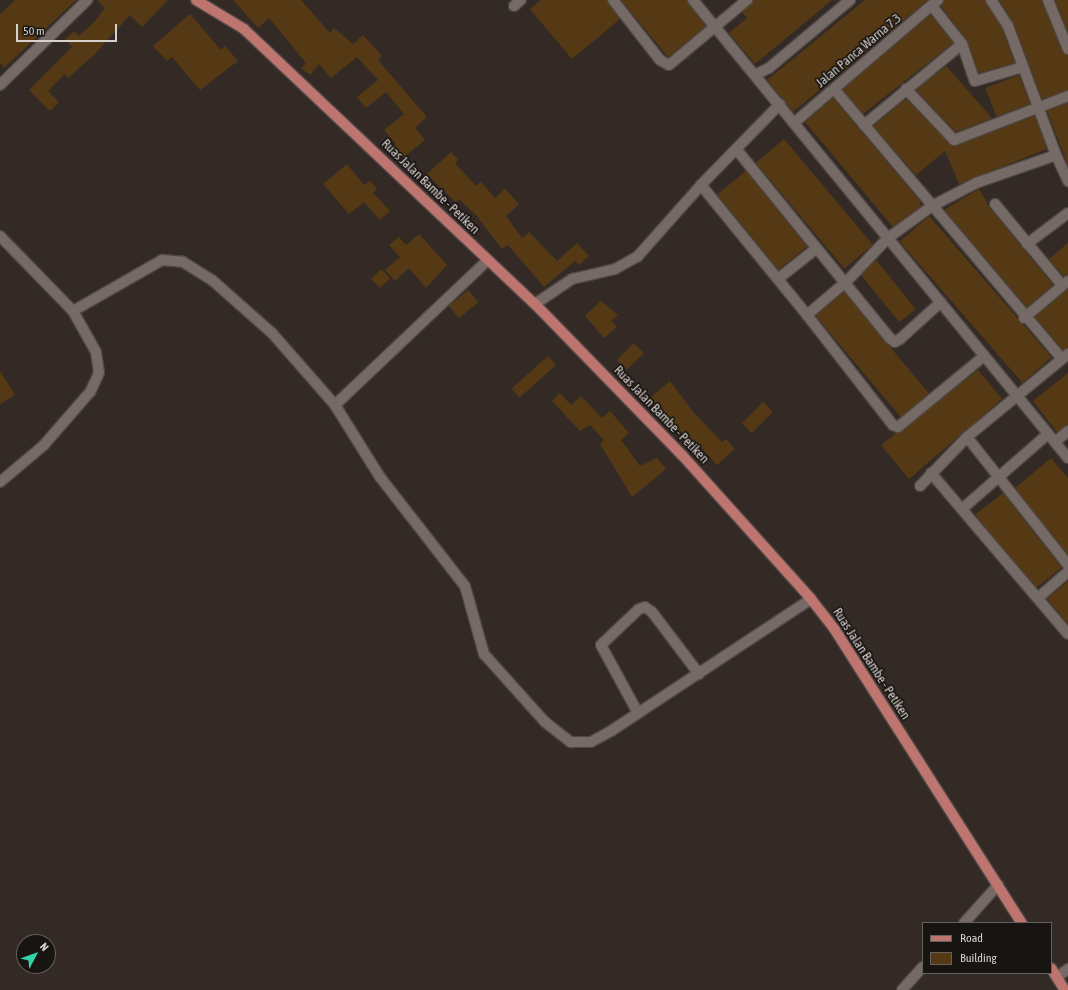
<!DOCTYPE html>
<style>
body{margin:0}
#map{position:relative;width:1068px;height:990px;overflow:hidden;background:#332a26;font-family:"Asap Condensed",sans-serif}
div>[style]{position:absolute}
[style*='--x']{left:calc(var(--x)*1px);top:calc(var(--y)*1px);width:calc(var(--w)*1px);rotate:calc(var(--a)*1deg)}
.building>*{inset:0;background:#543914;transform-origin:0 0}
.roads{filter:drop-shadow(1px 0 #504844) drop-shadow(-1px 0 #504844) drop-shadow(0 1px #504844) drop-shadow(0 -1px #504844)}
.minor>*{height:10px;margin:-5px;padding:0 5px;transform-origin:5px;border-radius:5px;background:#756a65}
.major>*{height:10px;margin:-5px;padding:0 5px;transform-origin:5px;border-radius:5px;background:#bf756f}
span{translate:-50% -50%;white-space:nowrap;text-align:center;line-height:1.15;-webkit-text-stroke:3.5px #181412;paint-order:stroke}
.street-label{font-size:13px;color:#d7d1ce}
.legend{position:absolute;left:922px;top:922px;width:130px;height:52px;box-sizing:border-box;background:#181412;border:1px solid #64605d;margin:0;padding:5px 7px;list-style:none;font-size:12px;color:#d7d1ce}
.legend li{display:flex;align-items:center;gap:8px;height:20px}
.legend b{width:20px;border:1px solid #64605d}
.north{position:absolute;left:16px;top:934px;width:40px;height:40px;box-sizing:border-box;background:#181412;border:1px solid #64605d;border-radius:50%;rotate:49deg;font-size:11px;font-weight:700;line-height:16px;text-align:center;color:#d7d1ce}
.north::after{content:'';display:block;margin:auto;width:14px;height:18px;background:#31d4a9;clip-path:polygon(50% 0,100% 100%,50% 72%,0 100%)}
.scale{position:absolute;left:16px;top:24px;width:101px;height:18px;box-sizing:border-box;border:2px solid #d7d1ce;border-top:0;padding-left:5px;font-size:12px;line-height:14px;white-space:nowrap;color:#d7d1ce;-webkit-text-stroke:3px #181412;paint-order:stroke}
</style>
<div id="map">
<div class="building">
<i style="clip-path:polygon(15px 0,76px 0,4px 68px,0 63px,0 14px)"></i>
<i style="clip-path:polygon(97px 0,168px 0,142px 27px,130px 15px,95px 54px,68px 78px,65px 74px,48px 91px,59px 102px,50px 111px,29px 90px,72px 47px,65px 39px,74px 31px,79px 36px,95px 21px,105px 8px)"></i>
<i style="clip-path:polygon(233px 0,301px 0,330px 33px,334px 28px,353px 44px,363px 35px,382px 56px,378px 60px,427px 117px,415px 128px,425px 140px,403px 158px,394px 146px,396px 144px,384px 130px,404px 114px,386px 92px,366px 108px,357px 97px,378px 80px,357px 57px,331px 78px,319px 64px,310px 75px,301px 68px,306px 63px,269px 18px,258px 28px)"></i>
<i style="clip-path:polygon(541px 0,607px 0,620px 19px,572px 59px,530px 9px)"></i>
<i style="clip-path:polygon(621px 0,687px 0,706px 26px,668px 57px)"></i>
<i style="clip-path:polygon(753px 0,832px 0,755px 64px,729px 33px,747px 18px,742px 12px)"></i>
<i style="clip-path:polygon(865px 0,928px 0,793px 112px,767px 80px)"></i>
<i style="clip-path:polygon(944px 0,985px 0,1002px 29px,1015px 63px,979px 73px,967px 40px,941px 6px)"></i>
<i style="clip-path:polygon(999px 0,1042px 0,1062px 51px,1068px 55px,1068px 90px,1042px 99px,1014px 24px)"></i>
<i style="clip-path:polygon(1055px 0,1068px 0,1068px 32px)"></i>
<i style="clip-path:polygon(190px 14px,221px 50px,225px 46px,238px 61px,200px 90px,172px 57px,167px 61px,153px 46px)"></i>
<i style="left:931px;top:15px;width:36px;height:116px;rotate:52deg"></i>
<i style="clip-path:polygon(946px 66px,955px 76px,992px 118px,956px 132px,916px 90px)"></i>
<i style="left:1019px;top:75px;width:31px;height:36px;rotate:69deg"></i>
<i style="clip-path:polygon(833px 98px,920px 201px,921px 206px,893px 227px,805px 122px)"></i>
<i style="clip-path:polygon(906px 99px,952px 146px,1035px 116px,1047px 149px,959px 184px,945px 151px,916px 175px,873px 126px)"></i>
<i style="clip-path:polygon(1068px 103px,1068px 165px,1047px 111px)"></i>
<i style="left:784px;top:139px;width:138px;height:37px;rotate:50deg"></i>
<i style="clip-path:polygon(451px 152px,458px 160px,455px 163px,476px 186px,481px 182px,495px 198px,505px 189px,519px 204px,506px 216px,522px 238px,529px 232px,557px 261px,577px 243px,589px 256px,579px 265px,575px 261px,544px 287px,508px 245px,502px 249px,476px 215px,459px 199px,456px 203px,427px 174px)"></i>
<i style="clip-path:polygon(347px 164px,364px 185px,370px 181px,377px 189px,373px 193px,390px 211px,380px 220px,364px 202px,349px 214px,323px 184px)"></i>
<i style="left:746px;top:171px;width:97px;height:37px;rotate:51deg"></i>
<i style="clip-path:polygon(979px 189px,990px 208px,1053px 285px,1027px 307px,944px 210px)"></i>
<i style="left:929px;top:216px;width:187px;height:39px;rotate:49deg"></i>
<i style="clip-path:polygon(419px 234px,447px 265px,426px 288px,409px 268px,395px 281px,385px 270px,400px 257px,389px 245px,399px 237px,406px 245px)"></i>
<i style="clip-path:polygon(1068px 243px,1068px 275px,1063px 276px,1049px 259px)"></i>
<i style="left:876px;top:260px;width:63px;height:21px;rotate:51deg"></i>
<i style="left:381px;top:269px;width:13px;height:14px;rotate:45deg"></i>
<i style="clip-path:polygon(1068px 289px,1068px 348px,1063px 350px,1035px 317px)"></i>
<i style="left:468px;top:290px;width:16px;height:25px;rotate:50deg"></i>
<i style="left:844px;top:292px;width:133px;height:37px;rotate:50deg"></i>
<i style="clip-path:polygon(601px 301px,618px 315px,611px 321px,617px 327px,604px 338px,585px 316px)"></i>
<i style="left:634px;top:343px;width:14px;height:24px;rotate:45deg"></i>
<i style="left:548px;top:356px;width:12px;height:49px;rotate:48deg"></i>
<i style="clip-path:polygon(978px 370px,1002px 399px,909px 479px,881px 445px)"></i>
<i style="clip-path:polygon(0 371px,15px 395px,0 404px)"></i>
<i style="clip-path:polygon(1068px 373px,1068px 425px,1057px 432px,1033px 401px)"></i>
<i style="clip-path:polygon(670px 381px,694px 413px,722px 442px,726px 439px,735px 449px,717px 465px,697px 443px,694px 447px,650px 398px)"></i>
<i style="clip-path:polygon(560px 393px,571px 405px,581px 396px,602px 418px,610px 411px,629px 433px,621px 440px,640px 466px,657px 458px,666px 469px,632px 497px,600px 444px,604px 440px,590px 425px,580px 431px,552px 401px)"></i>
<i style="left:763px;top:402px;width:14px;height:30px;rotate:45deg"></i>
<i style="clip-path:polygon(1051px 458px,1068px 478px,1068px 555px,1015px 488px)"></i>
<i style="left:1003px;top:493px;width:95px;height:35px;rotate:52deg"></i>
<i style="clip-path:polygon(1068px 581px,1068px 624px,1047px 599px)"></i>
</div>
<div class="roads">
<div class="minor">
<i style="--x:613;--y:0;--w:76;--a:51.9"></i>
<i style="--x:660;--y:60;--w:10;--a:29"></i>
<i style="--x:669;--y:65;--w:102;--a:-39.8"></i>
<i style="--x:693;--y:0;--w:592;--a:50.69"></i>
<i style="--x:1048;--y:0;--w:53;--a:67.8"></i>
<i style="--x:514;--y:6;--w:9;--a:-41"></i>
<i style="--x:932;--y:6;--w:48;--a:51.7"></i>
<i style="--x:962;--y:44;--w:39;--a:71"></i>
<i style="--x:975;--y:81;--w:50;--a:-16.3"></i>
<i style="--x:757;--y:74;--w:13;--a:-27"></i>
<i style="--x:769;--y:68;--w:106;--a:-40"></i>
<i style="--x:0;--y:85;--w:122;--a:-44.3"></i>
<i style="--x:834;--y:89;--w:353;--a:49.8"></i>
<i style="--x:906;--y:89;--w:70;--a:46.7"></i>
<i style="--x:954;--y:140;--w:122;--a:-21.1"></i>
<i style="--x:795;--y:122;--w:188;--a:-40.5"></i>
<i style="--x:864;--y:125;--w:127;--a:-39.6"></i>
<i style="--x:737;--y:150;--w:242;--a:50.9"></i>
<i style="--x:890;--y:338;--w:6;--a:39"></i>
<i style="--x:895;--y:342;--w:6;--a:-31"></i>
<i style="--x:900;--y:339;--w:55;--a:-42.1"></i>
<i style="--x:1056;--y:155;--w:29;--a:65"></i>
<i style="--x:701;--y:185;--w:168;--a:50.8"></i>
<i style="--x:807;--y:315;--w:52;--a:-40.4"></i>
<i style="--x:847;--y:281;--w:59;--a:-46.4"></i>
<i style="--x:888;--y:238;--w:54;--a:-36"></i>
<i style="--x:932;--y:206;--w:50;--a:-27.6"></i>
<i style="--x:976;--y:183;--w:85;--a:-19.3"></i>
<i style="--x:1056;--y:155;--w:138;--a:-110.4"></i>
<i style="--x:1008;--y:26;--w:31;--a:-123"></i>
<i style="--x:995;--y:204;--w:105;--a:50.4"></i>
<i style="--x:0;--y:236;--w:105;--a:45.8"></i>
<i style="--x:73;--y:311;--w:47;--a:60.7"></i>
<i style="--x:96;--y:352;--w:21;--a:82"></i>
<i style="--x:99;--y:373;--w:21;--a:115"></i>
<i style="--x:90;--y:392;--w:70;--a:131"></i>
<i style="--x:44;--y:445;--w:57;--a:139.9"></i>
<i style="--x:1027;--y:244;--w:51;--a:-37.1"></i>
<i style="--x:779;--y:278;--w:48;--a:-38.3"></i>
<i style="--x:535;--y:304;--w:45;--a:-34"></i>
<i style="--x:572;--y:279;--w:44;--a:-13.1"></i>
<i style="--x:615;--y:269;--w:26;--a:-29"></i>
<i style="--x:638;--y:256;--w:95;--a:-48.4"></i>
<i style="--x:701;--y:185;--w:113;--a:-45.7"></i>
<i style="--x:73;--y:311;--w:103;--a:-29.8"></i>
<i style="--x:162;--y:260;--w:21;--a:5"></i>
<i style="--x:183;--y:262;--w:34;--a:32"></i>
<i style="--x:212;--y:280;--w:80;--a:41.5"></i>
<i style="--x:272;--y:333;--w:96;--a:48.8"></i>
<i style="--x:335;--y:405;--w:85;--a:58"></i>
<i style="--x:380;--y:477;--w:138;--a:52.1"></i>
<i style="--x:465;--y:586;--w:71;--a:74.4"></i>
<i style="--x:484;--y:654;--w:91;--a:48.1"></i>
<i style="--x:545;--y:722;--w:33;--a:38"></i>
<i style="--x:571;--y:742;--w:20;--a:0"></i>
<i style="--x:591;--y:742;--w:23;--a:-29"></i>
<i style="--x:611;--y:731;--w:240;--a:-33.4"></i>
<i style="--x:807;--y:315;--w:140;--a:52"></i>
<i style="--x:893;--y:425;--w:5;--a:22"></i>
<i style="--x:898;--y:427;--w:112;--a:-39.5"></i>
<i style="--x:1024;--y:318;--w:57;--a:-40.1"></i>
<i style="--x:335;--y:405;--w:211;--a:-43.5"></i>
<i style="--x:967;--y:437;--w:163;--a:51.7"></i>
<i style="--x:1055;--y:442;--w:17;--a:-40"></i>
<i style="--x:931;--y:473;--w:211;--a:49.6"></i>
<i style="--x:920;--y:486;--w:68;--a:-46.2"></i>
<i style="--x:967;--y:437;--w:131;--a:-39.4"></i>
<i style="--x:962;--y:509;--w:114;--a:-41.1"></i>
<i style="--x:1039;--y:597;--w:38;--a:-41"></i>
<i style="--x:638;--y:713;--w:77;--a:-118.6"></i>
<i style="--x:601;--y:645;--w:52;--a:-43.5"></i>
<i style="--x:639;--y:609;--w:6;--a:-18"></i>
<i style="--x:645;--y:607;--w:9;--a:36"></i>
<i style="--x:652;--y:612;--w:78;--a:52.8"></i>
<i style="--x:964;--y:923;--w:51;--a:-48.2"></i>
<i style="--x:1057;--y:977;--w:14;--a:-36"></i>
<i style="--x:902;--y:990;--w:31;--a:-48"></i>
</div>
<div class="major">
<i style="--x:196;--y:0;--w:56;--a:31.1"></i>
<i style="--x:244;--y:29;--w:400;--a:43.4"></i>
<i style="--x:535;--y:304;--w:211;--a:45.8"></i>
<i style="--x:682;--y:455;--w:193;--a:48.1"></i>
<i style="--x:811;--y:599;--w:39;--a:52"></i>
<i style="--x:835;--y:630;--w:348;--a:57.5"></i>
<i style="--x:1051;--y:968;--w:26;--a:58"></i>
</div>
</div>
<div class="street-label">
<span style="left:859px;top:51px;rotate:-40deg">Jalan Panca Warna 7.3</span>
<span style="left:430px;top:187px;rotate:44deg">Ruas Jalan Bambe - Petiken</span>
<span style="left:661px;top:415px;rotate:46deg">Ruas Jalan Bambe - Petiken</span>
<span style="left:871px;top:664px;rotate:57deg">Ruas Jalan Bambe - Petiken</span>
</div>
<ul class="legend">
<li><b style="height:5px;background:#bf756f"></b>Road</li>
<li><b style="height:11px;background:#543914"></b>Building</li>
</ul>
<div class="north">N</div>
<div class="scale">50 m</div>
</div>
